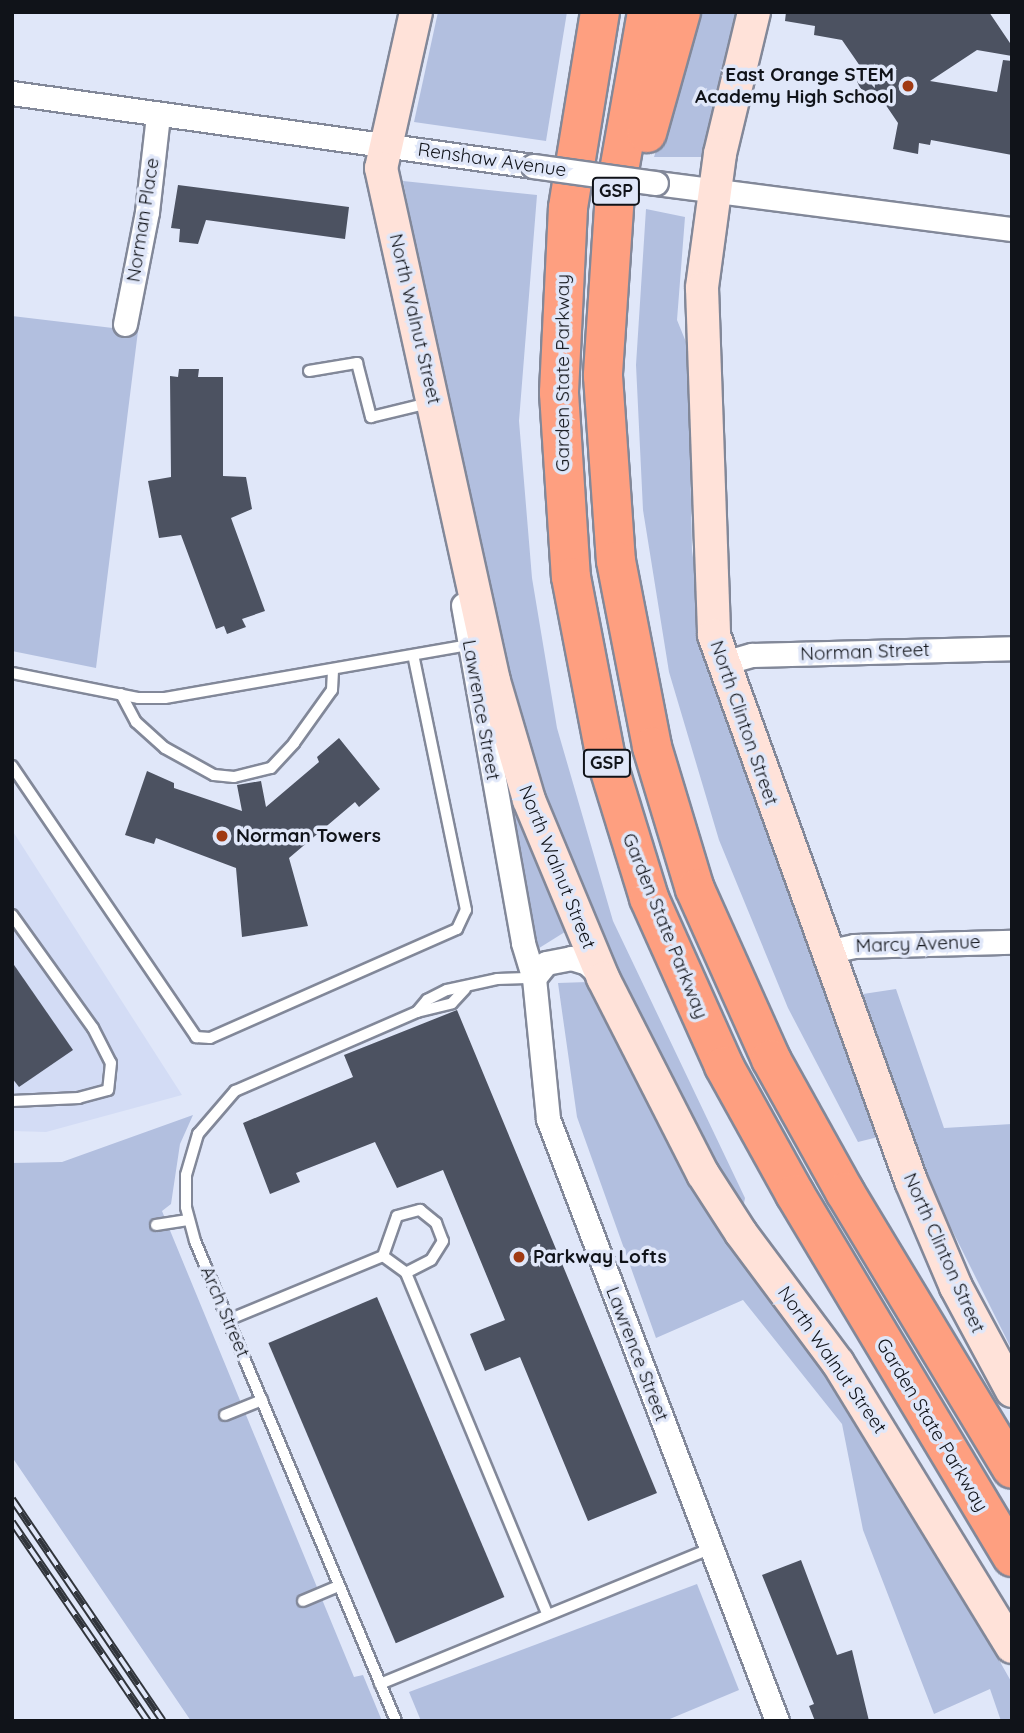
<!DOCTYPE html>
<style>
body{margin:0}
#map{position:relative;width:1024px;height:1733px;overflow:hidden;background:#e0e7f9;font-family:Quicksand,sans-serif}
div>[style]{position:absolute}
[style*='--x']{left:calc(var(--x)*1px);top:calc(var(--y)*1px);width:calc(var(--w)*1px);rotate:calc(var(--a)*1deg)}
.built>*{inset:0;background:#d3dcf5}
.green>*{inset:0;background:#b2bfdf}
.building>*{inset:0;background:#4c5261;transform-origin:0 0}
.roads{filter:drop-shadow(2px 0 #828899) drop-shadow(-2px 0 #828899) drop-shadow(0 2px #828899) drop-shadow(0 -2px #828899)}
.service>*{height:10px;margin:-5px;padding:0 5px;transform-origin:5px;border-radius:5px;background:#fff}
.minor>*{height:23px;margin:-11.5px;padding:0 11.5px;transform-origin:11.5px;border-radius:11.5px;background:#fff}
.secondary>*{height:32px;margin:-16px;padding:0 16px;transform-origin:16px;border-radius:16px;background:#ffe2d9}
.motorway>*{height:38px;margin:-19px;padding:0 19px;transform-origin:19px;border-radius:19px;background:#fe9f80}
.rail>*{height:8px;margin-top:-4px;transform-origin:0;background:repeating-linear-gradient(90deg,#e0e7f9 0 16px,#31353c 0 32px);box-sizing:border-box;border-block:2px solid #31353c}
.bridges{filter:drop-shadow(2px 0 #828899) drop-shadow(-2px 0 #828899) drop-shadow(0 2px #828899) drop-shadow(0 -2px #828899)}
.minor-bridge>*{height:23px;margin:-11.5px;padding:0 11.5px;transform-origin:11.5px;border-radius:11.5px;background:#fff}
.dots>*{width:19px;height:19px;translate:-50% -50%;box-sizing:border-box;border:4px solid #e0e7f9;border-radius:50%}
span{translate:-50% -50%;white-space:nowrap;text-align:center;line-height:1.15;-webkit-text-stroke:7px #e0e7f9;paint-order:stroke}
.shield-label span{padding:2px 5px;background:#e0e7f9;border:2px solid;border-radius:5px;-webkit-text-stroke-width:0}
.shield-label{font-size:18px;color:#101319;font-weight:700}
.poi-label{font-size:19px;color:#101319;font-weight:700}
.right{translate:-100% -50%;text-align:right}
.left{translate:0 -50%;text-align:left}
.street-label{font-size:19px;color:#101319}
.frame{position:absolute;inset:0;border:14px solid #101319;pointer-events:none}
</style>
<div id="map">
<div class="built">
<i style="clip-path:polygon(12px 830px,182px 1095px,46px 1132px,12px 1131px)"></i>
</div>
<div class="green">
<i style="clip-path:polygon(438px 12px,567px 12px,546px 141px,414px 122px)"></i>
<i style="clip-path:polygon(701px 12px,742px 12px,709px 157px,654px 157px)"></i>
<i style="clip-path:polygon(403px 181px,537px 195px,519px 421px,532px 578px,557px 728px,613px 921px,745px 1198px,741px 1219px,653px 1048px,543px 810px,497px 658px)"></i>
<i style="clip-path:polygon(646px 209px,685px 217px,677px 320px,688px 347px,692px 551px,713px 685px,878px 1137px,858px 1142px,788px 1008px,719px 840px,669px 672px,643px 510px,636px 365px)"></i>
<i style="clip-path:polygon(12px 316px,138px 331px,96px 668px,12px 651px)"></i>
<i style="clip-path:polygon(498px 755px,568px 930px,536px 950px)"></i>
<i style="clip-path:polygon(588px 982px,645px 1097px,744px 1266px,880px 1449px,1012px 1683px,1012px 1721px,1001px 1721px,990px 1689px,934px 1714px,863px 1530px,842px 1424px,743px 1300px,656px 1338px,577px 1117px,558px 983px)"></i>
<i style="clip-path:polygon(896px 989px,944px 1128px,1012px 1124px,1012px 1350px,926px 1178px,863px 994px)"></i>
<i style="clip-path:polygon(193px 1115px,180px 1144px,171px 1204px,162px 1211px,354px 1677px,363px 1675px,382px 1721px,191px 1721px,12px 1457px,12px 1163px,62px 1162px)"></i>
<i style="clip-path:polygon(697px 1584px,739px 1690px,665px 1721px,421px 1721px,409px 1692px)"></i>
</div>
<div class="building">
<i style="clip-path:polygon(786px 12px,989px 12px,1012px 46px,1012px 56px,977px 50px,930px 81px,997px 92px,1003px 60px,1012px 61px,1012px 155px,931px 140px,930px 145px,919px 143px,918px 154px,893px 149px,898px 123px,879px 95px,870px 95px,860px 88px,856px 79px,860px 66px,842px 40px,814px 35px,815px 26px,785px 21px)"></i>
<i style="clip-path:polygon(178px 185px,349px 207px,345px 239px,206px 220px,198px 244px,179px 242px,180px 229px,171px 228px)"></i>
<i style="clip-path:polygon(179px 369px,199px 369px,198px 377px,223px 377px,223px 476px,246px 477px,252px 509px,231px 518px,265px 611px,242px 619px,246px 627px,227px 634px,224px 626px,216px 629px,181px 535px,159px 538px,148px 481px,171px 477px,170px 376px,178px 377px)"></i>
<i style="clip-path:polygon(339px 738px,380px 789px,359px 807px,355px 802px,289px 858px,308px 926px,242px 937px,236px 868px,156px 838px,154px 844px,125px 835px,147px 771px,174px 783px,174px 788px,242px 811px,237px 785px,261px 781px,266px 807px,319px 762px,317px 757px)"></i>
<i style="clip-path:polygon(12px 962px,73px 1050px,19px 1087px,12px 1078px)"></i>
<i style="clip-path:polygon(457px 1010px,657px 1493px,588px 1521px,520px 1357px,485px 1371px,470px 1334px,505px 1320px,443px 1170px,397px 1188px,375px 1142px,296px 1173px,300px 1182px,270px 1194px,243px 1123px,353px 1077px,344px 1055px)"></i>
<i style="left:377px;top:1297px;width:326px;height:118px;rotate:67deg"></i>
<i style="clip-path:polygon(801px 1560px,837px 1655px,852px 1650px,869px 1721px,815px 1721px,809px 1706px,814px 1704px,762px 1575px)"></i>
</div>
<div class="roads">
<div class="service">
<i style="--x:309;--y:371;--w:49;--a:-9.5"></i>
<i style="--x:357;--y:363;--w:56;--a:75.5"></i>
<i style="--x:371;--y:417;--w:60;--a:-13.6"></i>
<i style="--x:12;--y:673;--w:128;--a:11.2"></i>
<i style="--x:138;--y:698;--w:27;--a:0"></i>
<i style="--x:165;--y:698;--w:309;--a:-9.9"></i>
<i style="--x:121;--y:694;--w:32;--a:62"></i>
<i style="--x:136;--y:722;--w:39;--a:42"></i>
<i style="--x:165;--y:748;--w:56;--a:28.9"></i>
<i style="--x:214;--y:775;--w:20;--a:6"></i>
<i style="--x:234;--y:777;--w:38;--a:-14"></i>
<i style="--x:271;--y:768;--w:34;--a:-47"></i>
<i style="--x:294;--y:743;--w:65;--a:-54.4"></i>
<i style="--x:332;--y:690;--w:21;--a:-87"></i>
<i style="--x:12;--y:766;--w:328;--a:55.8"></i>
<i style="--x:196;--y:1037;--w:14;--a:4"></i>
<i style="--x:210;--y:1038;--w:270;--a:-23.8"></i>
<i style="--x:457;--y:929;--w:21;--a:-65"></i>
<i style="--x:466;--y:910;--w:260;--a:-101.7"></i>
<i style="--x:12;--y:915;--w:139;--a:54.4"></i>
<i style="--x:93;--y:1028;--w:39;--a:63"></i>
<i style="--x:111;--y:1063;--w:27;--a:96"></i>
<i style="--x:108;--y:1090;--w:30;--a:165"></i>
<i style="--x:79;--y:1098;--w:67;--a:177.4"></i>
<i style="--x:417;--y:1012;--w:16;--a:-50"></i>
<i style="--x:427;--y:1000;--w:22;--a:-27"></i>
<i style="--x:447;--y:990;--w:51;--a:-12.4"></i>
<i style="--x:497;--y:979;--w:37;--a:-2"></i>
<i style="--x:156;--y:1225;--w:32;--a:-9"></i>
<i style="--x:383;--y:1256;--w:42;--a:-70.7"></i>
<i style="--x:397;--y:1216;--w:24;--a:-15"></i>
<i style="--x:420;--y:1210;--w:21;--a:39"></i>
<i style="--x:436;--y:1223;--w:19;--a:69"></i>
<i style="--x:443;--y:1241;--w:22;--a:122"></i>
<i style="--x:431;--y:1260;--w:28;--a:153"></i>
<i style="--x:228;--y:1320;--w:168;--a:-22.4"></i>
<i style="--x:383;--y:1256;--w:29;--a:36"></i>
<i style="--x:406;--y:1273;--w:370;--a:67.5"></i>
<i style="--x:225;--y:1415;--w:40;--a:-22"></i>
<i style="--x:303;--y:1601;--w:39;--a:-23"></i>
<i style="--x:380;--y:1684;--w:358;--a:-22.3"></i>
<i style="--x:396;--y:1721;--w:520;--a:-112.72"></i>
<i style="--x:195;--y:1241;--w:35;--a:-105"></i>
<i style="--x:186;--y:1207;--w:32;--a:-90"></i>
<i style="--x:186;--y:1175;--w:43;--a:-73.7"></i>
<i style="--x:198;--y:1134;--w:57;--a:-49.3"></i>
<i style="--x:235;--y:1091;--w:198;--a:-23.5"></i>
<i style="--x:417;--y:1012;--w:36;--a:-14"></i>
<i style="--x:452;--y:1003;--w:19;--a:-47"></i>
</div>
<div class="minor">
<i style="--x:12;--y:93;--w:526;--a:7.98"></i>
<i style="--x:656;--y:183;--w:359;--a:7.4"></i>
<i style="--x:125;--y:324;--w:114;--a:-78.9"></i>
<i style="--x:147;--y:212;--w:98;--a:-83.5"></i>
<i style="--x:463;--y:605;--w:343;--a:79.9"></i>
<i style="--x:523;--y:943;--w:37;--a:73"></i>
<i style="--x:534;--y:978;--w:142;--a:84.3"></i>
<i style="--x:548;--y:1119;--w:644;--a:69.17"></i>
<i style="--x:720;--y:664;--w:33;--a:-16"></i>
<i style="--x:752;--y:655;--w:260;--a:-1.5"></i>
<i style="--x:826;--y:952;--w:29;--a:-12"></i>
<i style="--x:854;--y:946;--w:158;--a:-1.5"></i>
<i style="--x:534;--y:978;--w:19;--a:-51"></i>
<i style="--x:546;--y:963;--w:25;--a:-11"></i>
<i style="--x:571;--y:958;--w:17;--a:17"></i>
<i style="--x:587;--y:963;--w:22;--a:43"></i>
</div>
<div class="secondary">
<i style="--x:416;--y:12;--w:160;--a:102.6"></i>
<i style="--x:381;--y:168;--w:525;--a:77.58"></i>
<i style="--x:494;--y:681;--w:124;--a:73.6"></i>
<i style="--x:529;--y:800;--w:193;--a:67.4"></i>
<i style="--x:603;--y:978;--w:220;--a:63"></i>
<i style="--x:703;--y:1174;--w:70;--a:57.2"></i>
<i style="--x:741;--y:1233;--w:162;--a:53.3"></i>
<i style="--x:838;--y:1363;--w:333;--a:58.5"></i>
<i style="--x:754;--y:12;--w:146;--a:103.5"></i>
<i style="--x:720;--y:154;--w:135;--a:97.7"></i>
<i style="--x:702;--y:288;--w:347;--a:88"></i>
<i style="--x:714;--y:635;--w:580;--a:70.16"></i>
<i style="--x:911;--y:1181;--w:115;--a:67"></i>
<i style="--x:956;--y:1287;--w:118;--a:61.7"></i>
</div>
<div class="motorway">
<i style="--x:600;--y:12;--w:199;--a:99.3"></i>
<i style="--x:568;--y:208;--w:185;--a:92.8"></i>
<i style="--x:559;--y:393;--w:184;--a:86.3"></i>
<i style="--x:571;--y:577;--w:184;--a:79.1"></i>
<i style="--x:606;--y:758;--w:146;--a:72.9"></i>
<i style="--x:649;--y:898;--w:184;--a:65.9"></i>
<i style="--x:724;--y:1066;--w:146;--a:61"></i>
<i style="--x:795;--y:1194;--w:423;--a:59.1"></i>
<i style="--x:647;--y:12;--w:184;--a:100"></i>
<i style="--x:615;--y:193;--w:183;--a:93.8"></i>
<i style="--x:603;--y:376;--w:185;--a:86"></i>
<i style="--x:616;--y:561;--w:189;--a:79"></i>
<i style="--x:652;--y:747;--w:148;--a:73.2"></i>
<i style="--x:695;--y:889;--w:186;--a:65.9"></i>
<i style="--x:771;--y:1059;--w:152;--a:60.9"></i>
<i style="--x:845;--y:1192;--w:323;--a:58.9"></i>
<i style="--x:647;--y:133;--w:126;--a:-74.3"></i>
</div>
</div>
<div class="rail">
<i style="--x:12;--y:1499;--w:268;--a:55.8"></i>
<i style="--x:12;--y:1522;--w:241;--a:55.7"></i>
</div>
<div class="bridges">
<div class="minor-bridge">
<i style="--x:533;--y:166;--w:124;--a:7.9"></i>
</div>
</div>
<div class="dots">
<i style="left:908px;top:86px;background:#a03a13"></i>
<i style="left:222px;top:836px;background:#a03a13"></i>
<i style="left:519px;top:1257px;background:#a03a13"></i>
</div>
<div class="shield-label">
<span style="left:616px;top:191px">GSP</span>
<span style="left:607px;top:763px">GSP</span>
</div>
<div class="poi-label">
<span class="right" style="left:894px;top:86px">East Orange STEM<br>Academy High School</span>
<span class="left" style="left:236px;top:836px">Norman Towers</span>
<span class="left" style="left:533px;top:1257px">Parkway Lofts</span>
</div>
<div class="street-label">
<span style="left:492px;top:160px;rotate:8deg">Renshaw Avenue</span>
<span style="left:143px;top:220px;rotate:-81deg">Norman Place</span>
<span style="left:415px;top:319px;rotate:77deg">North Walnut Street</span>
<span style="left:563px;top:373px;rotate:-90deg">Garden State Parkway</span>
<span style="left:865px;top:652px;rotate:-2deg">Norman Street</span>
<span style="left:481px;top:710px;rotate:80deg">Lawrence Street</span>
<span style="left:744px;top:723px;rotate:71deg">North Clinton Street</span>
<span style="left:557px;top:867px;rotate:68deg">North Walnut Street</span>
<span style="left:665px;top:926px;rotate:68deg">Garden State Parkway</span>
<span style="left:918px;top:944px;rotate:-2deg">Marcy Avenue</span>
<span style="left:944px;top:1253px;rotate:66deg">North Clinton Street</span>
<span style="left:225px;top:1312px;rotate:67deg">Arch Street</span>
<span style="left:637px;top:1354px;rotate:69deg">Lawrence Street</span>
<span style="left:832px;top:1360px;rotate:55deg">North Walnut Street</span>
<span style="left:932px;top:1425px;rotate:59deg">Garden State Parkway</span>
</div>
<div class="frame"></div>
</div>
